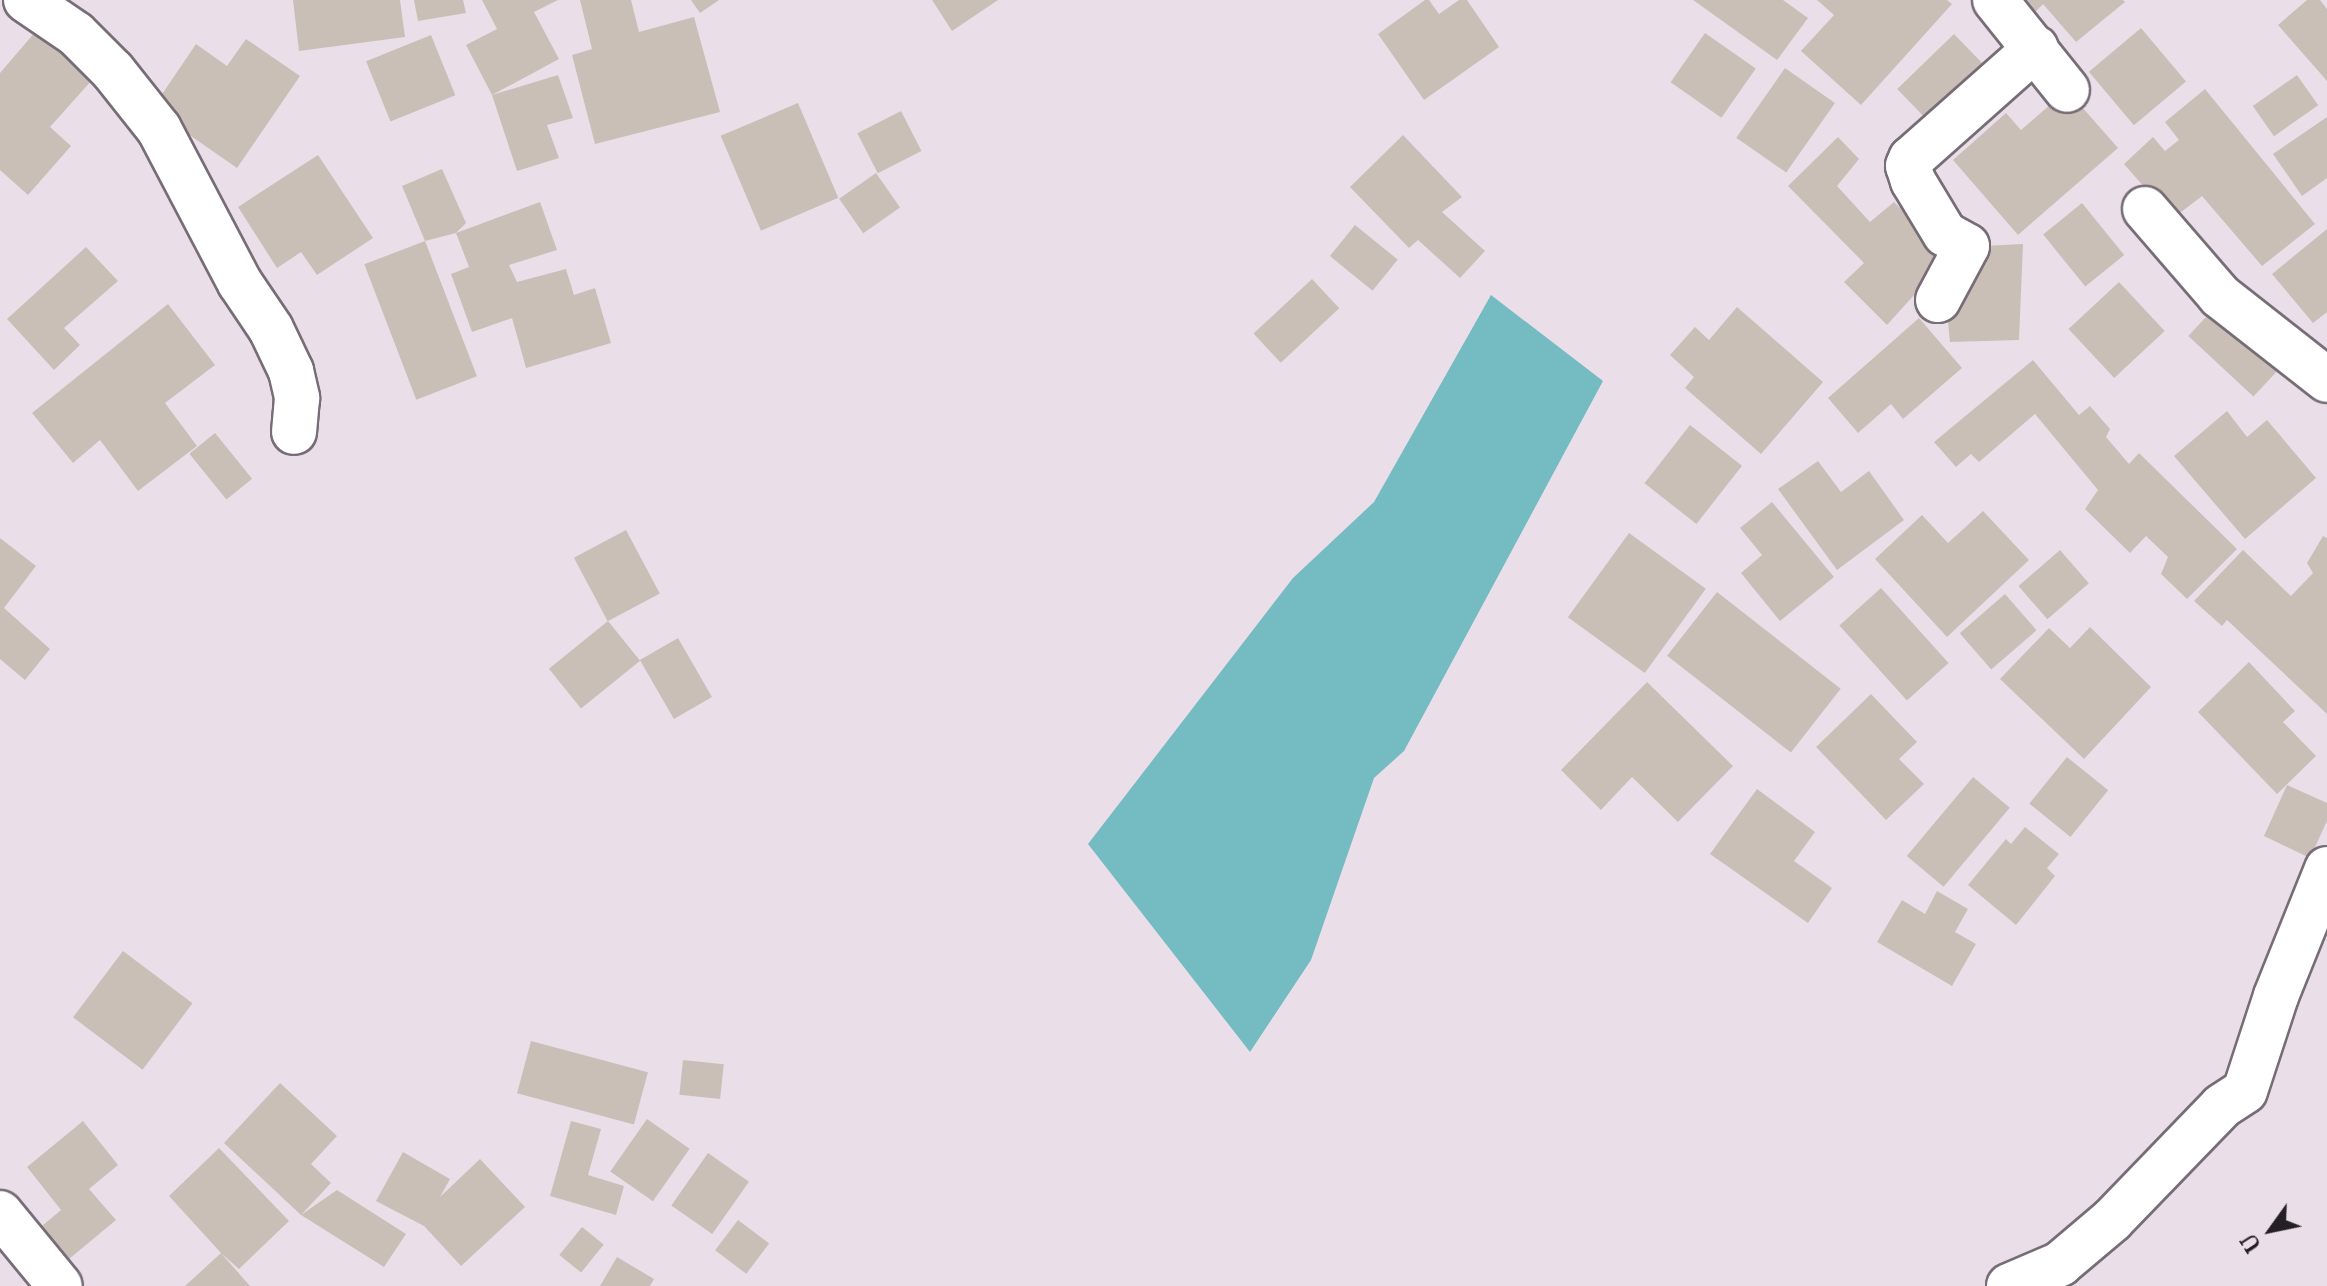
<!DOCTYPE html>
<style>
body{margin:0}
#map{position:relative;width:2327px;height:1286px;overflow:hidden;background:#eadfe9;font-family:Merriweather,serif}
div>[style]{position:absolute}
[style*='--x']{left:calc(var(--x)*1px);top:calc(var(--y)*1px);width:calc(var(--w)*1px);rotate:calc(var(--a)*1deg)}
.water>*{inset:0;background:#75bbc2}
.building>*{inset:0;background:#cabfb7;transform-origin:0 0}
.roads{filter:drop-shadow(2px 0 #776d76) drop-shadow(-2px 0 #776d76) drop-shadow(0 2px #776d76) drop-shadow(0 -2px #776d76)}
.minor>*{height:44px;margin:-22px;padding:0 22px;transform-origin:22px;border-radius:22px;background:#fff}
span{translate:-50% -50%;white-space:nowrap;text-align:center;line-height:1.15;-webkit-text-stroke:6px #eadfe9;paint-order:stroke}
.north{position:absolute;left:2231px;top:1190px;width:80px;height:80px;-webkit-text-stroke:6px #eadfe9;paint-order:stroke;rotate:237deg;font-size:22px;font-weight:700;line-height:32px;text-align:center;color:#231f23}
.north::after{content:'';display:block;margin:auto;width:28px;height:36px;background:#231f23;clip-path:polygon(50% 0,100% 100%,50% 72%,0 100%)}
</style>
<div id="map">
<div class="water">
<i style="clip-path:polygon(1491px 295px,1603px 381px,1404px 751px,1374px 778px,1311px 960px,1250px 1052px,1088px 844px,1293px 578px,1374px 502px)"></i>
</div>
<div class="building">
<i style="clip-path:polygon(293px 0,400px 0,405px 37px,299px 51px)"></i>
<i style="clip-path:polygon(414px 0,463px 0,466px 13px,418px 21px)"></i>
<i style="clip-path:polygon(482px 0,558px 0,534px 12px,559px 59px,492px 95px,466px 45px,497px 29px)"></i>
<i style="clip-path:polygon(580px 0,631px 0,639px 32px,694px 17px,720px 112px,595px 144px,572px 55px,592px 49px)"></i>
<i style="clip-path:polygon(691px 0,719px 0,700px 13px)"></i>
<i style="clip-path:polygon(932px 0,998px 0,952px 31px)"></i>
<i style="clip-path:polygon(1425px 0,1429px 0,1439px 14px,1459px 0,1467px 0,1499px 47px,1424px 100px,1378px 34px)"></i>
<i style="clip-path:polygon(1693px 0,1783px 0,1808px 18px,1777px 60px)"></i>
<i style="clip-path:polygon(1817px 0,1947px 0,1952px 4px,1861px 105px,1801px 51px,1834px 15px)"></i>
<i style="clip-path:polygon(2019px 0,2123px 0,2125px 2px,2076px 42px,2043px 4px,2033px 14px)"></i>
<i style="clip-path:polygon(2307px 0,2320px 0,2327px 9px,2327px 81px,2278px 25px)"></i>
<i style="left:2141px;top:28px;width:70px;height:68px;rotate:50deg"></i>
<i style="clip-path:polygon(36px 31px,92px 80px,50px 127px,71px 146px,28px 195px,0 170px,0 73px)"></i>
<i style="left:1705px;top:33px;width:62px;height:60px;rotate:35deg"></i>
<i style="left:1954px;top:34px;width:54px;height:79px;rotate:46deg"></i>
<i style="left:431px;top:35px;width:65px;height:70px;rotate:68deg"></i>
<i style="clip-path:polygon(246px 39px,300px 76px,237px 168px,152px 109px,196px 44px,227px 66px)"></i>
<i style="left:1785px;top:68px;width:61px;height:85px;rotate:35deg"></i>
<i style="clip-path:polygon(558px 75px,573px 118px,547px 125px,559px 158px,517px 171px,492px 95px)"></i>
<i style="left:2297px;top:75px;width:37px;height:54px;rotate:55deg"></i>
<i style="clip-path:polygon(2205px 89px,2315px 224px,2262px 266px,2202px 196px,2172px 219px,2124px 164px,2153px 137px,2165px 151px,2179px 140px,2165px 122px)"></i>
<i style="clip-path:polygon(2067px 90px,2118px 148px,2018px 235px,1953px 160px,2006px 113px,2021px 130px)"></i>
<i style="left:798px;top:103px;width:103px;height:84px;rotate:67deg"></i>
<i style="left:901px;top:111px;width:45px;height:49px;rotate:63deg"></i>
<i style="clip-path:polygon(2327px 117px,2327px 178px,2302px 196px,2273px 154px)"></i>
<i style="clip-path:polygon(1403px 135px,1462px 197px,1442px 212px,1485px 251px,1460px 278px,1418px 240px,1409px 248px,1350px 187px)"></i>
<i style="clip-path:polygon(1838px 137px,1859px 159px,1837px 186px,1870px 222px,1894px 202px,1941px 248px,2023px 244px,2019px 340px,1950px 342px,1942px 264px,1887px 325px,1844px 282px,1864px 263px,1788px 186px)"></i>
<i style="clip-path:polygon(318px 155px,373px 238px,317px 275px,301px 252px,277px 268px,238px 207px)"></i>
<i style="clip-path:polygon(442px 169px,466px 223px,456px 233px,425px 241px,402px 186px)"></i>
<i style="left:876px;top:173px;width:42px;height:45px;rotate:55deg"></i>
<i style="clip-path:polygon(540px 202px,557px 250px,509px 265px,517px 282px,566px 269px,574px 295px,595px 288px,611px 343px,526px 368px,512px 318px,472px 332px,451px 274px,469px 267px,456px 233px)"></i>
<i style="left:2082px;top:203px;width:67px;height:50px;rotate:51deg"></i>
<i style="left:1355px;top:225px;width:55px;height:40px;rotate:39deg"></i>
<i style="clip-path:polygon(2327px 229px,2327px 312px,2313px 323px,2272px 274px)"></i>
<i style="left:425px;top:241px;width:145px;height:65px;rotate:69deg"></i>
<i style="clip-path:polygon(86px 247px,118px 281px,64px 328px,80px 345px,54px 370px,7px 319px)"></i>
<i style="left:1312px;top:279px;width:40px;height:80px;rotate:47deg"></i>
<i style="left:2119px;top:282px;width:67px;height:69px;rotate:47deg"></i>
<i style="left:2219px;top:303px;width:89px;height:45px;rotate:43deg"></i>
<i style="clip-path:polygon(168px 304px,215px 365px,165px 403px,197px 446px,138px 491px,100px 440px,73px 463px,32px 413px)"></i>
<i style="clip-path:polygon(1737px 307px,1823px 382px,1761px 454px,1685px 388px,1694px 377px,1670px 355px,1695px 327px,1709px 340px)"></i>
<i style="clip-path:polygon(1919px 318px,1962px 368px,1903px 419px,1891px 404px,1858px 433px,1828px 398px)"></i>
<i style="clip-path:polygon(2033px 360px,2079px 415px,2090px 406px,2110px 429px,2106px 437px,2129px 464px,2139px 453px,2237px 549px,2187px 599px,2161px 574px,2168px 557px,2146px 536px,2130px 553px,2085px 509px,2098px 490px,2035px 414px,1979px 462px,1971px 454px,1956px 467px,1934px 442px)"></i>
<i style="clip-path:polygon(2227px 411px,2247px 437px,2267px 420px,2316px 478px,2245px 539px,2174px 456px)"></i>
<i style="left:1690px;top:425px;width:66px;height:74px;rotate:38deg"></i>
<i style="left:215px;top:433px;width:59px;height:33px;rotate:51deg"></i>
<i style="clip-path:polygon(1818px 461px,1841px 492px,1869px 471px,1904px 520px,1837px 570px,1778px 489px)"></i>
<i style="clip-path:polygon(1772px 502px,1834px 577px,1780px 621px,1741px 573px,1762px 555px,1740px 528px)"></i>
<i style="clip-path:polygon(1983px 511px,2029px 560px,1947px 637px,1875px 559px,1922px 515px,1948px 543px)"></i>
<i style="left:626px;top:530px;width:72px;height:59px;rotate:62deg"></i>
<i style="left:1629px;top:533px;width:95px;height:104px;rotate:36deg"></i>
<i style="clip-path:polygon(2323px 536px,2327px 538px,2327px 714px,2227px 620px,2222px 626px,2194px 601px,2243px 550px,2291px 596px,2313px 573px,2307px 563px)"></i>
<i style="clip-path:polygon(0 538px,36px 566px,4px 608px,50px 649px,25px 680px,0 659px)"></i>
<i style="left:2060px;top:550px;width:44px;height:55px;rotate:49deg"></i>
<i style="left:1881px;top:588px;width:101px;height:56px;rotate:48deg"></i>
<i style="left:1717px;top:592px;width:157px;height:81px;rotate:38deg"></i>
<i style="left:2005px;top:594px;width:48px;height:60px;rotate:49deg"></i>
<i style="left:608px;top:621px;width:51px;height:76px;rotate:51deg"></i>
<i style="clip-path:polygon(2090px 627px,2151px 687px,2084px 759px,2000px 679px,2049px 628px,2070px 648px)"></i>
<i style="left:678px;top:638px;width:68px;height:44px;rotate:60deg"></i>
<i style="clip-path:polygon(2249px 662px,2295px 711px,2283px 722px,2316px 756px,2277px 794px,2198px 712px)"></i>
<i style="clip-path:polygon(1647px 682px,1733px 766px,1678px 822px,1632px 777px,1601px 810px,1561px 770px)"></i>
<i style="clip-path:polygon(1871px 694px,1917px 742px,1899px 759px,1924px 784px,1886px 820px,1816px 747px)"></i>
<i style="left:2067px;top:757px;width:53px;height:60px;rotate:39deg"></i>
<i style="left:1973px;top:777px;width:48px;height:103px;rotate:40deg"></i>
<i style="clip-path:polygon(2287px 785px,2327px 803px,2327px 821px,2310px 858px,2264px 836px)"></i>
<i style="clip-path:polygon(1757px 789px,1815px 832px,1794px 861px,1832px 888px,1808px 923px,1710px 854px)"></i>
<i style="clip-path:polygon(2025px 827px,2059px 854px,2047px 868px,2055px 876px,2016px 925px,1968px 885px,2006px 839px,2011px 844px)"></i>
<i style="clip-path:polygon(1937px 891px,1968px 909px,1955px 932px,1976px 944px,1952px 986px,1877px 942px,1902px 900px,1925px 914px)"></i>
<i style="left:123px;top:951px;width:87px;height:83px;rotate:37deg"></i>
<i style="left:531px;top:1041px;width:121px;height:54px;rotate:15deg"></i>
<i style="left:683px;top:1060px;width:41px;height:35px;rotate:6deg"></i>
<i style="clip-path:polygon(280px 1083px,337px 1136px,311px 1164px,331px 1183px,301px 1215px,337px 1190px,406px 1234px,384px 1267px,301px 1215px,224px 1143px)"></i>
<i style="left:647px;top:1119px;width:52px;height:64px;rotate:35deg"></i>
<i style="clip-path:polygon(83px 1121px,118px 1165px,89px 1189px,116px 1220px,63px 1264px,36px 1231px,61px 1210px,27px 1167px)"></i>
<i style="clip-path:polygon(571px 1121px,601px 1129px,588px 1175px,624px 1186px,616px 1215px,550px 1196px)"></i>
<i style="clip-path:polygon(219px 1148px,289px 1221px,239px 1269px,221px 1253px,250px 1286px,185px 1286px,221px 1253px,169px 1196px)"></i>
<i style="clip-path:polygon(403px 1152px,450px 1179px,440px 1197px,480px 1159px,525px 1207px,461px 1266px,424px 1226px,376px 1201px)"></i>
<i style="left:708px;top:1153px;width:50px;height:64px;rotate:35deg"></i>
<i style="left:738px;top:1220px;width:39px;height:38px;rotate:37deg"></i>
<i style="left:582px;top:1227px;width:28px;height:36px;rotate:39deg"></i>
<i style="clip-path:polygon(617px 1257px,654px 1279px,650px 1286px,600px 1286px)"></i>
</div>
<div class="roads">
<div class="minor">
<i style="--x:26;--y:0;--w:60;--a:34.2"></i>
<i style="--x:76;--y:34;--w:52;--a:45"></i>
<i style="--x:113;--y:71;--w:74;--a:51.6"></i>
<i style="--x:159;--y:129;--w:174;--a:62.3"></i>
<i style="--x:240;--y:283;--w:55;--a:56"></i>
<i style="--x:271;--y:329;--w:47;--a:64.5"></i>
<i style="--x:291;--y:371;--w:28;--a:77"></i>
<i style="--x:297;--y:398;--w:34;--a:95"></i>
<i style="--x:1995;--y:0;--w:115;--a:51.3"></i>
<i style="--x:2145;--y:209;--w:115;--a:49.2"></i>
<i style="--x:2220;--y:296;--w:136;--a:38.1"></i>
<i style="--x:1938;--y:300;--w:61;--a:-61.8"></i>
<i style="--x:1967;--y:246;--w:25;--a:-151"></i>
<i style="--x:1945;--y:234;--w:62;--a:-121.1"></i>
<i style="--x:1913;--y:181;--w:16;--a:-108"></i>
<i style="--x:1908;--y:166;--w:8;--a:-67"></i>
<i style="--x:1911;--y:159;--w:167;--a:-41.6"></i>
<i style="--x:0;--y:1213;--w:94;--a:50.6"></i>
<i style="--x:2009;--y:1286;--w:56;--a:-23.3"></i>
<i style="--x:2060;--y:1264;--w:68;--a:-40.2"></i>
<i style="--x:2112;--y:1220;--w:158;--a:-46"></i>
<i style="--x:2222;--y:1106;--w:27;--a:-33"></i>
<i style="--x:2245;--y:1091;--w:100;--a:-71.9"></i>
<i style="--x:2276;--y:996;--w:137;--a:-68.1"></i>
</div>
</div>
<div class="north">U</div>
</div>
